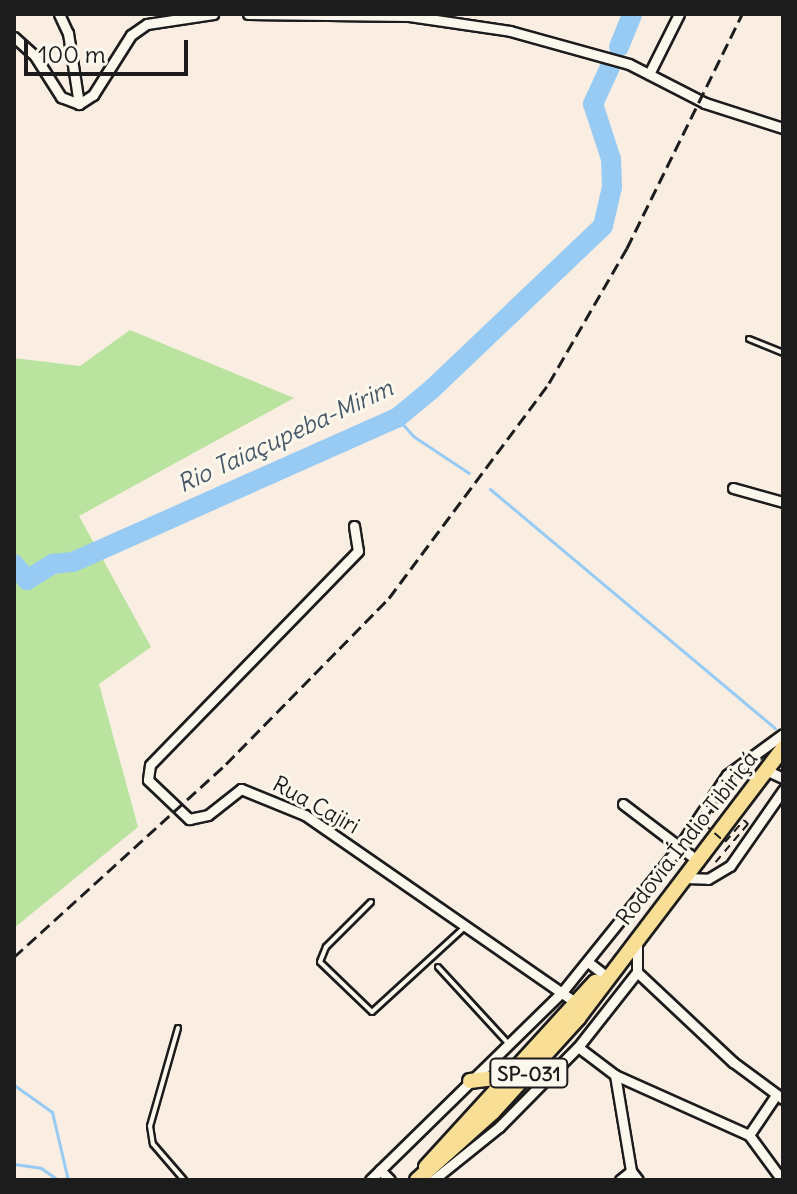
<!DOCTYPE html>
<meta charset="utf-8">
<style>
body{margin:0}
#map{position:relative;width:797px;height:1194px;overflow:hidden;background:#faeee3;font-family:Delius,sans-serif}
div>[style]{position:absolute}
[style*='--x']{left:calc(var(--x)*1px);top:calc(var(--y)*1px);width:calc(var(--w)*1px);rotate:calc(var(--a)*1deg)}
.green>*{inset:0;background:#b9e39f}
.stream>*{height:3px;margin:-1.5px;padding:0 1.5px;transform-origin:1.5px;border-radius:1.5px;background:#97cbf4}
.river>*{height:20px;margin:-10px;padding:0 10px;transform-origin:10px;border-radius:10px;background:#97cbf4}
.roads{filter:drop-shadow(2px 0 #1c1c1c) drop-shadow(-2px 0 #1c1c1c) drop-shadow(0 2px #1c1c1c) drop-shadow(0 -2px #1c1c1c)}
.service>*{height:4px;margin:-2px;padding:0 2px;transform-origin:2px;border-radius:2px;background:#fbf7ec}
.minor>*{height:9px;margin:-4.5px;padding:0 4.5px;transform-origin:4.5px;border-radius:4.5px;background:#fbf7ec}
.trunk>*{height:14px;margin:-7px;padding:0 7px;transform-origin:7px;border-radius:7px;background:#f9df96}
.rail>*{height:3px;margin-top:-1.5px;transform-origin:0;background:repeating-linear-gradient(90deg,#1c1c1c 0 12px,transparent 0 18px)}
.path-bridge>*{height:2px;margin-top:-1px;transform-origin:0;background:repeating-linear-gradient(90deg,#1c1c1c 0 8px,transparent 0 14px)}
span{translate:-50% -50%;white-space:nowrap;text-align:center;line-height:1.15;-webkit-text-stroke:6px #fbf7ec;paint-order:stroke}
.shield-label span{padding:2px 6px;background:#fbf7ec;border:2px solid;border-radius:6px;-webkit-text-stroke-width:0}
.shield-label{font-size:20px;color:#1c1c1c;font-weight:700}
.street-label{font-size:22px;color:#1c1c1c}
.water-label{font-size:24px;color:#475968;font-style:italic}
.frame{position:absolute;inset:0;border:16px solid #1c1c1c;pointer-events:none}
.scale{position:absolute;left:24px;top:40px;width:164px;height:36px;box-sizing:border-box;border:4px solid #1c1c1c;border-top:0;padding-left:10px;font-size:24px;line-height:28px;white-space:nowrap;color:#1c1c1c;-webkit-text-stroke:6px #fbf7ec;paint-order:stroke}
</style>
<div id="map">
<div class="green">
<i style="clip-path:polygon(130px 330px,294px 398px,79px 516px,151px 647px,99px 684px,138px 827px,14px 928px,14px 358px,80px 366px)"></i>
</div>
<div class="stream">
<i style="--x:397;--y:418;--w:24;--a:48"></i>
<i style="--x:413;--y:436;--w:67;--a:33.5"></i>
<i style="--x:490;--y:489;--w:372;--a:40"></i>
<i style="--x:14;--y:1085;--w:47;--a:35.4"></i>
<i style="--x:52;--y:1112;--w:70;--a:76.8"></i>
<i style="--x:14;--y:1164;--w:27;--a:8"></i>
<i style="--x:41;--y:1168;--w:21;--a:35"></i>
</div>
<div class="river">
<i style="--x:619;--y:47;--w:35;--a:-68"></i>
<i style="--x:14;--y:564;--w:21;--a:51"></i>
<i style="--x:27;--y:580;--w:31;--a:-32"></i>
<i style="--x:53;--y:564;--w:20;--a:-6"></i>
<i style="--x:73;--y:562;--w:355;--a:-24"></i>
<i style="--x:397;--y:418;--w:45;--a:-39.6"></i>
<i style="--x:432;--y:389;--w:236;--a:-43.6"></i>
<i style="--x:603;--y:226;--w:40;--a:-77"></i>
<i style="--x:612;--y:187;--w:28;--a:-92"></i>
<i style="--x:611;--y:159;--w:58;--a:-108.1"></i>
<i style="--x:593;--y:104;--w:41;--a:-65.3"></i>
</div>
<div class="roads">
<div class="service">
<i style="--x:749;--y:339;--w:37;--a:22"></i>
<i style="--x:371;--y:902;--w:64;--a:135"></i>
<i style="--x:326;--y:947;--w:16;--a:112"></i>
<i style="--x:320;--y:962;--w:72;--a:43.9"></i>
<i style="--x:372;--y:1012;--w:127;--a:-42.5"></i>
<i style="--x:438;--y:967;--w:102;--a:47.4"></i>
<i style="--x:178;--y:1028;--w:102;--a:105.9"></i>
<i style="--x:150;--y:1126;--w:18;--a:81"></i>
<i style="--x:153;--y:1144;--w:48;--a:49.3"></i>
</div>
<div class="minor">
<i style="--x:59;--y:14;--w:21;--a:65"></i>
<i style="--x:68;--y:33;--w:72;--a:81.2"></i>
<i style="--x:248;--y:14;--w:161;--a:0.7"></i>
<i style="--x:409;--y:16;--w:102;--a:8.4"></i>
<i style="--x:510;--y:31;--w:123;--a:15.5"></i>
<i style="--x:629;--y:64;--w:85;--a:27.2"></i>
<i style="--x:705;--y:103;--w:82;--a:17.8"></i>
<i style="--x:14;--y:37;--w:28;--a:42"></i>
<i style="--x:35;--y:56;--w:49;--a:57.6"></i>
<i style="--x:61;--y:97;--w:19;--a:21"></i>
<i style="--x:79;--y:104;--w:17;--a:-33"></i>
<i style="--x:93;--y:95;--w:71;--a:-57.7"></i>
<i style="--x:131;--y:35;--w:19;--a:-35"></i>
<i style="--x:147;--y:24;--w:67;--a:-8.6"></i>
<i style="--x:649;--y:74;--w:67;--a:-63.4"></i>
<i style="--x:733;--y:488;--w:52;--a:15.6"></i>
<i style="--x:354;--y:526;--w:25;--a:81"></i>
<i style="--x:358;--y:551;--w:298;--a:134.2"></i>
<i style="--x:150;--y:765;--w:15;--a:98"></i>
<i style="--x:148;--y:780;--w:57;--a:43.6"></i>
<i style="--x:189;--y:819;--w:19;--a:-12"></i>
<i style="--x:208;--y:815;--w:42;--a:-38.2"></i>
<i style="--x:241;--y:789;--w:69;--a:22.1"></i>
<i style="--x:305;--y:815;--w:331;--a:34.7"></i>
<i style="--x:768;--y:771;--w:17;--a:25"></i>
<i style="--x:623;--y:804;--w:94;--a:37.2"></i>
<i style="--x:685;--y:878;--w:23;--a:2"></i>
<i style="--x:708;--y:879;--w:26;--a:-31"></i>
<i style="--x:730;--y:866;--w:93;--a:-55.1"></i>
<i style="--x:588;--y:962;--w:18;--a:38"></i>
<i style="--x:637;--y:972;--w:132;--a:43.2"></i>
<i style="--x:733;--y:1062;--w:62;--a:36.5"></i>
<i style="--x:578;--y:1047;--w:46;--a:37.1"></i>
<i style="--x:615;--y:1075;--w:147;--a:24.1"></i>
<i style="--x:749;--y:1135;--w:56;--a:53.7"></i>
<i style="--x:615;--y:1075;--w:97;--a:80.5"></i>
<i style="--x:631;--y:1171;--w:11;--a:52"></i>
<i style="--x:749;--y:1135;--w:48;--a:-56"></i>
<i style="--x:380;--y:1170;--w:14;--a:45"></i>
<i style="--x:370;--y:1180;--w:270;--a:-44.4"></i>
<i style="--x:563;--y:991;--w:185;--a:-51.1"></i>
<i style="--x:679;--y:847;--w:87;--a:-56.3"></i>
<i style="--x:727;--y:775;--w:69;--a:-36.2"></i>
<i style="--x:433;--y:1180;--w:85;--a:-38.8"></i>
<i style="--x:499;--y:1127;--w:112;--a:-45.4"></i>
<i style="--x:578;--y:1047;--w:95;--a:-51.8"></i>
<i style="--x:637;--y:972;--w:34;--a:-90"></i>
<i style="--x:620;--y:1180;--w:14;--a:-39"></i>
</div>
<div class="trunk">
<i style="--x:470;--y:1081;--w:39;--a:-7"></i>
<i style="--x:426;--y:1167;--w:251;--a:-47.6"></i>
<i style="--x:417;--y:1180;--w:102;--a:-41.8"></i>
<i style="--x:493;--y:1112;--w:128;--a:-47.8"></i>
<i style="--x:579;--y:1017;--w:338;--a:-52.8"></i>
</div>
</div>
<div class="rail">
<i style="--x:14;--y:957;--w:287;--a:-42.3"></i>
<i style="--x:226;--y:764;--w:233;--a:-45.5"></i>
<i style="--x:389;--y:598;--w:268;--a:-53.3"></i>
<i style="--x:549;--y:383;--w:156;--a:-60"></i>
<i style="--x:627;--y:248;--w:261;--a:-63.8"></i>
</div>
<div class="path-bridge">
<i style="--x:689;--y:829;--w:58;--a:-52"></i>
<i style="--x:725;--y:783;--w:9;--a:6"></i>
<i style="--x:734;--y:784;--w:50;--a:126.9"></i>
<i style="--x:704;--y:824;--w:28;--a:41"></i>
<i style="--x:725;--y:842;--w:29;--a:-49"></i>
<i style="--x:744;--y:820;--w:6;--a:45"></i>
<i style="--x:748;--y:824;--w:52;--a:130.4"></i>
</div>
<div class="shield-label">
<span style="left:529px;top:1073px">SP-031</span>
</div>
<div class="street-label">
<span style="left:316px;top:805px;rotate:29deg">Rua Cajiri</span>
<span style="left:687px;top:838px;rotate:-52deg">Rodovia Índio Tibiriçá</span>
</div>
<div class="water-label">
<span style="left:285px;top:436px;rotate:-25deg">Rio Taiaçupeba-Mirim</span>
</div>
<div class="frame"></div>
<div class="scale">100 m</div>
</div>
